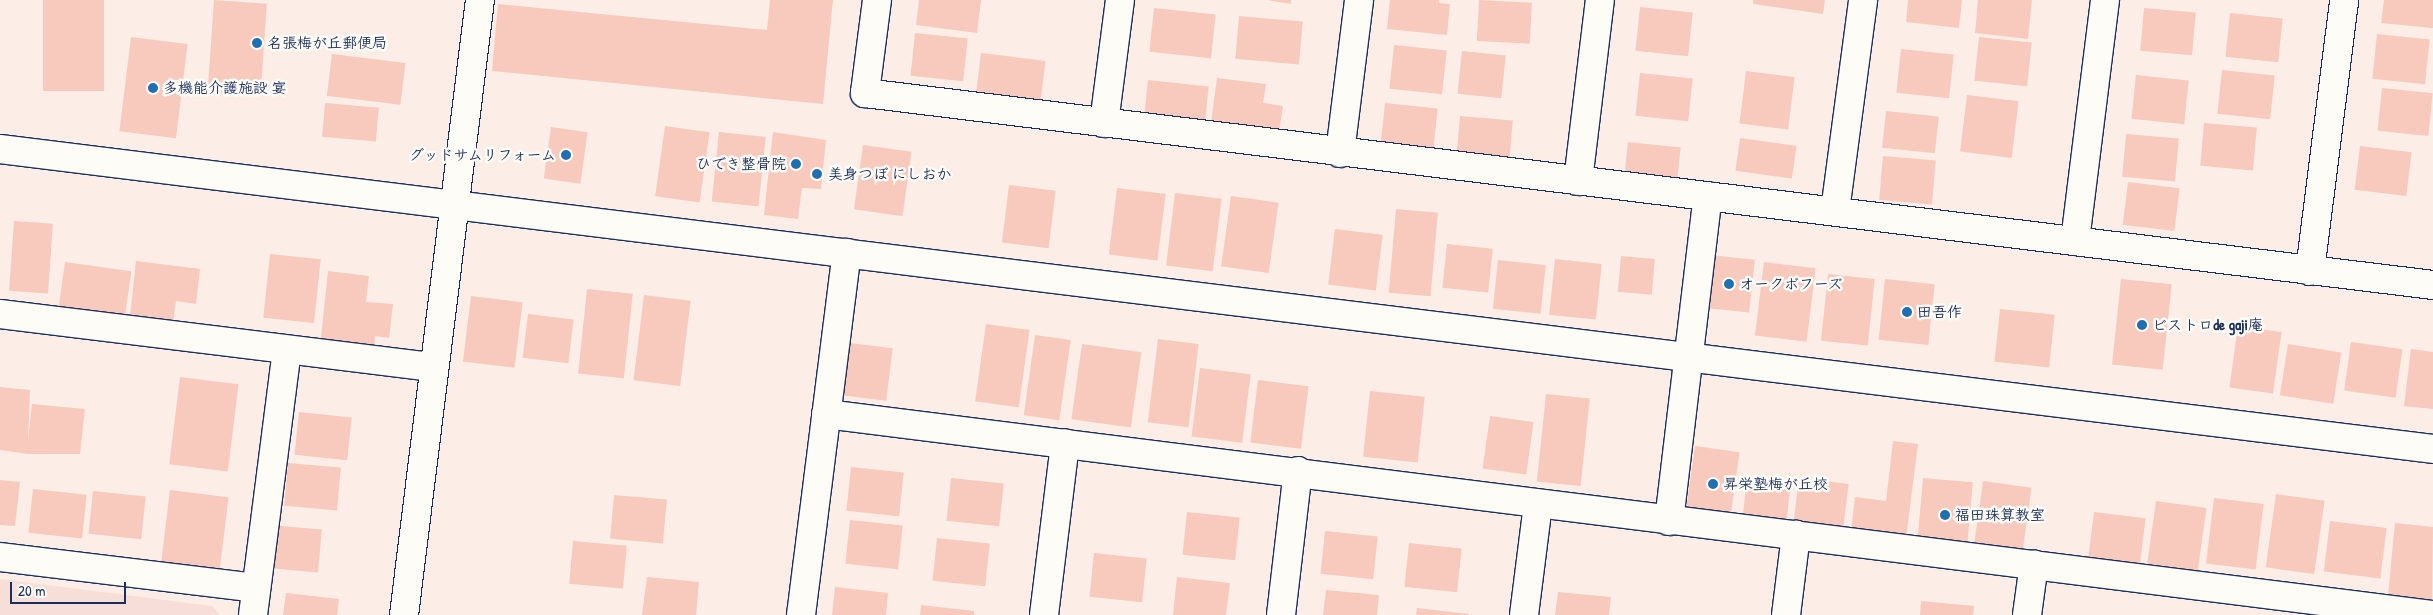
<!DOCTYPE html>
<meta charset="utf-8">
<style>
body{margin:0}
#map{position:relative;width:2433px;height:615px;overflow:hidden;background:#fcede6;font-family:"Patrick Hand","Klee One",sans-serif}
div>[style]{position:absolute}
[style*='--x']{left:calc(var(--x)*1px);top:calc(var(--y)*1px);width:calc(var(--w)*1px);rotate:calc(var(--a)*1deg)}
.built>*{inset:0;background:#f7ded8}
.building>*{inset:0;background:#f8cabd;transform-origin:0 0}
.roads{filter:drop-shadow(1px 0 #1b2f5e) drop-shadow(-1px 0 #1b2f5e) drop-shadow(0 1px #1b2f5e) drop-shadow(0 -1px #1b2f5e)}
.minor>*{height:28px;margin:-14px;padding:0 14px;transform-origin:14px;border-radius:14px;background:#fdfcf7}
.dots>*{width:14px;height:14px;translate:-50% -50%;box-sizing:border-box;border:2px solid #fdfcf7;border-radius:50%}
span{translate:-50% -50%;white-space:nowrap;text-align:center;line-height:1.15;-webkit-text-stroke:5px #fdfcf7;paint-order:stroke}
.poi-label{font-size:15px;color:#1b2f5e;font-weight:700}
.left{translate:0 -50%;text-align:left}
.right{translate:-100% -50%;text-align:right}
.scale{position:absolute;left:10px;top:582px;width:116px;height:22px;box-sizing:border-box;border:2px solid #1b2f5e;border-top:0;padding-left:6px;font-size:15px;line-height:18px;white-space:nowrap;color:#1b2f5e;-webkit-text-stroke:4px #fdfcf7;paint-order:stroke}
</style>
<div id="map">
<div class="built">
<i style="clip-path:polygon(0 579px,212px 606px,220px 615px,0 615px)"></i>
</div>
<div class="building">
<i style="left:43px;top:0;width:61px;height:91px"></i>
<i style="left:214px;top:0;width:53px;height:92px;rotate:4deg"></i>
<i style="clip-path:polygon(770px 0,833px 0,823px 104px,492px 71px,498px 4px,767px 30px)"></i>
<i style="clip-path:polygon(919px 0,981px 0,977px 33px,916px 25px)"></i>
<i style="clip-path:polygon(1267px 0,1291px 0,1291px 4px)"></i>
<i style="clip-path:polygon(1390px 0,1439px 0,1439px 3px,1450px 4px,1447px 35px,1387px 29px)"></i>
<i style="left:1479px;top:0;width:53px;height:41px;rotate:3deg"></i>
<i style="clip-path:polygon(1753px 0,1825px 0,1823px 14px,1753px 4px)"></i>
<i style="clip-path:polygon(1908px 0,1962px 0,1959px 28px,1906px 22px)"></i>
<i style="clip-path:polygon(1978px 0,2032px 0,2028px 39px,1975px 33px)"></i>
<i style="clip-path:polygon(2384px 0,2433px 0,2433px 28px,2381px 23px)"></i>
<i style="left:1640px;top:7px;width:53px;height:44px;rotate:6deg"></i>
<i style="left:1154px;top:8px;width:62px;height:44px;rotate:6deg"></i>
<i style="left:2144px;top:8px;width:52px;height:43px;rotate:5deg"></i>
<i style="left:2230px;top:13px;width:53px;height:44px;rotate:6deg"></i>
<i style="left:1239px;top:16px;width:64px;height:43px;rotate:5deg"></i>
<i style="left:915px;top:33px;width:53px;height:43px;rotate:6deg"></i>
<i style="left:2377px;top:34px;width:53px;height:45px;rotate:6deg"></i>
<i style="left:131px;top:37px;width:57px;height:95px;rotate:7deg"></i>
<i style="left:1979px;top:37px;width:53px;height:44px;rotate:6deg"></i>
<i style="left:1394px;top:45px;width:53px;height:44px;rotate:6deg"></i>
<i style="left:1901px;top:49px;width:53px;height:44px;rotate:6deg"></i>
<i style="left:1462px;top:51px;width:44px;height:43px;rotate:6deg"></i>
<i style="left:981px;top:53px;width:65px;height:40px;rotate:7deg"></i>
<i style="left:332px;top:54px;width:74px;height:42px;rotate:7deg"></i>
<i style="left:2222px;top:70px;width:53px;height:44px;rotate:6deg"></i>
<i style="left:1746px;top:71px;width:49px;height:53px;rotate:7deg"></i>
<i style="left:1640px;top:73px;width:53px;height:43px;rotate:6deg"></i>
<i style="left:2136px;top:75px;width:53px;height:44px;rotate:6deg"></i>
<i style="clip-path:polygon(1217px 78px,1266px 84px,1263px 103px,1283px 106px,1279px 132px,1211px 123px)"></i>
<i style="left:1148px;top:80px;width:61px;height:36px;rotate:6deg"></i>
<i style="left:2382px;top:88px;width:51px;height:43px;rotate:6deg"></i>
<i style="left:1967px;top:95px;width:52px;height:57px;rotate:7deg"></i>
<i style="left:325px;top:103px;width:54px;height:34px;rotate:5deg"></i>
<i style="left:1385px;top:103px;width:53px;height:44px;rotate:6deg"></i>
<i style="left:1886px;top:111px;width:53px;height:37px;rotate:6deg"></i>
<i style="left:1460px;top:116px;width:53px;height:37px;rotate:5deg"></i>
<i style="left:2204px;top:123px;width:53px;height:43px;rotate:5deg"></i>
<i style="left:665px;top:126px;width:45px;height:71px;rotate:8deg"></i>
<i style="left:551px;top:127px;width:37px;height:52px;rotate:8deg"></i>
<i style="left:719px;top:132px;width:47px;height:70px;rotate:6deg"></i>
<i style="clip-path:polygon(773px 132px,826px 140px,821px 189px,802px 188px,798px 219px,764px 215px)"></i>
<i style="left:2126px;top:134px;width:53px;height:43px;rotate:5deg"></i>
<i style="left:1740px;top:138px;width:57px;height:33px;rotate:8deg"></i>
<i style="left:1628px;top:142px;width:53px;height:32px;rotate:6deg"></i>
<i style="left:863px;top:145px;width:49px;height:65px;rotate:8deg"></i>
<i style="left:2360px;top:146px;width:52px;height:44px;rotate:7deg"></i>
<i style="left:1883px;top:156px;width:53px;height:44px;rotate:5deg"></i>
<i style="left:2128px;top:182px;width:52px;height:43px;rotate:7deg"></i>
<i style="left:1009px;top:185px;width:47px;height:58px;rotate:7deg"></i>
<i style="left:1117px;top:188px;width:49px;height:67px;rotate:7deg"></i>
<i style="left:1175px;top:193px;width:47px;height:73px;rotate:7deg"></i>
<i style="left:1231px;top:196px;width:48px;height:71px;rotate:8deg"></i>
<i style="left:1396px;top:209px;width:42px;height:84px;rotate:5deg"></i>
<i style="left:14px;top:221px;width:39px;height:70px;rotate:4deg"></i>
<i style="left:1335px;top:229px;width:48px;height:56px;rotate:7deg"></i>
<i style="left:1447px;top:244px;width:46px;height:44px;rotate:6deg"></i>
<i style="left:270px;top:254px;width:51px;height:64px;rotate:6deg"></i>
<i style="left:1710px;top:255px;width:45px;height:53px;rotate:6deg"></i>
<i style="left:1621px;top:256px;width:34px;height:36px;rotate:5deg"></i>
<i style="left:1555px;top:259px;width:47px;height:56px;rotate:6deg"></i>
<i style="left:1498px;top:260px;width:48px;height:49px;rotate:6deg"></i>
<i style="clip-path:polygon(136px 261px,200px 269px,196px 304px,176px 301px,173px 322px,130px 317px)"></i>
<i style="left:65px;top:262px;width:67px;height:55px;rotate:8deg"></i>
<i style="left:1764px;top:262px;width:52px;height:74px;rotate:7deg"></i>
<i style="clip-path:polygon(328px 271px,369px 276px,366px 302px,393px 304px,389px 338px,375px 336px,374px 353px,320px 347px)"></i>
<i style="left:1828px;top:274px;width:47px;height:67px;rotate:6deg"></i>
<i style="left:1885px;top:279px;width:50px;height:61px;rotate:6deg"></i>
<i style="left:2121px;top:279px;width:51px;height:86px;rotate:6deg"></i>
<i style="left:587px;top:289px;width:46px;height:85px;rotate:6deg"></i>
<i style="left:644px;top:295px;width:47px;height:86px;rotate:7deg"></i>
<i style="left:471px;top:296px;width:52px;height:66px;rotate:7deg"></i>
<i style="left:2000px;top:309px;width:55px;height:53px;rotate:6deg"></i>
<i style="left:528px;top:314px;width:46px;height:44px;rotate:7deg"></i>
<i style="left:986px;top:324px;width:44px;height:78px;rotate:8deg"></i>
<i style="left:2238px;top:326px;width:44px;height:62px;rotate:8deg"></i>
<i style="left:1035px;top:335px;width:36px;height:81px;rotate:8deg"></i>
<i style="left:1158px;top:339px;width:41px;height:84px;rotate:7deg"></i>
<i style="left:2351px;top:342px;width:52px;height:49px;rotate:8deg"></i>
<i style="left:850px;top:343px;width:43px;height:53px;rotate:7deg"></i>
<i style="left:1082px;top:344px;width:60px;height:76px;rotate:8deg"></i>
<i style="left:2288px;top:344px;width:54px;height:52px;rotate:9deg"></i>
<i style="clip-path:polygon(2411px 349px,2433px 352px,2433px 409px,2404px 406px)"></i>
<i style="left:1200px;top:368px;width:51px;height:69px;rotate:7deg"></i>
<i style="left:180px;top:377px;width:59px;height:88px;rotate:7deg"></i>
<i style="left:1258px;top:380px;width:51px;height:63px;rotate:7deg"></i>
<i style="clip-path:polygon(0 387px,30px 390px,28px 441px,32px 404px,85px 409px,80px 454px,28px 454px,0 450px)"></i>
<i style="left:1370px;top:391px;width:55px;height:66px;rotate:6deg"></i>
<i style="left:1546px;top:394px;width:44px;height:88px;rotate:6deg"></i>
<i style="left:299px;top:412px;width:53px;height:43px;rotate:6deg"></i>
<i style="left:1490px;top:416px;width:44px;height:53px;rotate:8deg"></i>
<i style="clip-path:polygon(1893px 441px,1918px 444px,1905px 546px,1850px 539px,1855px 497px,1886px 501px)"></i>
<i style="left:1695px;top:446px;width:45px;height:71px;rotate:8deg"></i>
<i style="left:288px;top:463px;width:53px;height:43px;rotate:5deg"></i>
<i style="left:851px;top:467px;width:53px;height:44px;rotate:6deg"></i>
<i style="left:1747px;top:477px;width:44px;height:45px;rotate:6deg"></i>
<i style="left:951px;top:478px;width:53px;height:43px;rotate:6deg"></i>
<i style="left:1799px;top:478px;width:50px;height:50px;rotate:7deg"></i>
<i style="left:1923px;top:478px;width:50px;height:70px;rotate:5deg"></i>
<i style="clip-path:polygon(0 480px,20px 482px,15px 526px,0 525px)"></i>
<i style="left:1983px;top:481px;width:49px;height:62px;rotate:8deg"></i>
<i style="left:33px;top:489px;width:54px;height:44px;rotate:6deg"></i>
<i style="left:170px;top:490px;width:59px;height:72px;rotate:7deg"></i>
<i style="left:93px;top:491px;width:53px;height:43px;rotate:6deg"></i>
<i style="left:2276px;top:494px;width:49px;height:74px;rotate:8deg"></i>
<i style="left:614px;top:495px;width:53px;height:44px;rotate:5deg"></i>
<i style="left:2214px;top:498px;width:50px;height:66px;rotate:7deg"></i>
<i style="left:2156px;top:501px;width:51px;height:63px;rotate:8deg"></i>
<i style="left:1187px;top:512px;width:53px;height:43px;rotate:6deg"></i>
<i style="left:2094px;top:512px;width:52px;height:56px;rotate:7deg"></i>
<i style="left:850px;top:520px;width:53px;height:44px;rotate:6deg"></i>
<i style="left:2330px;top:521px;width:57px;height:51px;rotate:7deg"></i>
<i style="clip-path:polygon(2395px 523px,2433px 527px,2432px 610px,2387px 606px)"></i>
<i style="left:269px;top:525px;width:53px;height:43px;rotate:5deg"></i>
<i style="left:1325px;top:531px;width:53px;height:43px;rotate:6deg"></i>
<i style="left:937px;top:538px;width:53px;height:43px;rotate:6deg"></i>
<i style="left:573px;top:541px;width:54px;height:43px;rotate:5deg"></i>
<i style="left:1409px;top:543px;width:53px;height:44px;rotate:6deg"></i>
<i style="left:1094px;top:553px;width:53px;height:44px;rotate:6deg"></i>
<i style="clip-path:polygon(647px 577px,699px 582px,696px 615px,642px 615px)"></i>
<i style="clip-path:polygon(1177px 577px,1230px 583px,1226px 615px,1173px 615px)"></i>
<i style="clip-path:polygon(835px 587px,888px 593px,886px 615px,832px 615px)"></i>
<i style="clip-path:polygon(1326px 590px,1379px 595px,1377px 615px,1323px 615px)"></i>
<i style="clip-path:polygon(1558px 592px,1611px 597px,1609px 615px,1555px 615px)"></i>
<i style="clip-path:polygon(286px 593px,339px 599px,337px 615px,283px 615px)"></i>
<i style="clip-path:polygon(1921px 601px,1974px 606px,1973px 615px,1920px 615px)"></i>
<i style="clip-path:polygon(921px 605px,974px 611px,974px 615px,920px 615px)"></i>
<i style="clip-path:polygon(1417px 608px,1469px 614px,1469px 615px,1416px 615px)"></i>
</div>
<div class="roads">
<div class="minor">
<i style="--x:877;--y:0;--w:94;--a:97.4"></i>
<i style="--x:865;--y:93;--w:1580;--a:6.98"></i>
<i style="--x:1104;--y:123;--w:124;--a:-82.6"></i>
<i style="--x:0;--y:149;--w:2451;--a:7.03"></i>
<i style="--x:1340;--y:153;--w:154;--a:-82.9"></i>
<i style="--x:1578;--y:181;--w:182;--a:-83.1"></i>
<i style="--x:1835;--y:211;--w:213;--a:-82.4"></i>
<i style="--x:2075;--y:241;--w:243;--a:-82.9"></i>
<i style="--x:2310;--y:271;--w:273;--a:-82.8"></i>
<i style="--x:0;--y:314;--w:436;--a:7"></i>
<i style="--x:826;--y:414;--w:1620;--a:7.13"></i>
<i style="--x:1669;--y:521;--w:327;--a:-83.2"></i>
<i style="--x:0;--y:557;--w:258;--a:6.9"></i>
<i style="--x:253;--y:615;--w:267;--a:-82.7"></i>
<i style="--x:404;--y:615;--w:620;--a:-82.96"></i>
<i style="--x:801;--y:615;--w:365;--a:-82.8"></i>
<i style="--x:1044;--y:615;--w:173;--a:-83"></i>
<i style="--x:1281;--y:615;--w:145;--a:-83.3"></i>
<i style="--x:1524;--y:615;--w:112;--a:-82.8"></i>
<i style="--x:1786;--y:615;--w:81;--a:-82.9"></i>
<i style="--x:2027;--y:615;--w:51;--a:-82.2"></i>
</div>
</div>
<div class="dots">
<i style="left:257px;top:43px;background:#1f6fb2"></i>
<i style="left:153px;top:88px;background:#1f6fb2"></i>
<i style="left:566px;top:155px;background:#1f6fb2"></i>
<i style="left:796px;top:164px;background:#1f6fb2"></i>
<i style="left:817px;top:174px;background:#1f6fb2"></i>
<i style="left:1729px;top:284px;background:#1f6fb2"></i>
<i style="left:1907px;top:312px;background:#1f6fb2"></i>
<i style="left:2142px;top:325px;background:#1f6fb2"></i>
<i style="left:1713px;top:484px;background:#1f6fb2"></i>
<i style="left:1945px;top:515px;background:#1f6fb2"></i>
</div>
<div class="poi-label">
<span class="left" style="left:267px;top:43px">名張梅が丘郵便局</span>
<span class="left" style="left:163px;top:88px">多機能介護施設 宴</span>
<span class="right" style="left:556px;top:155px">グッドサムリフォーム</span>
<span class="right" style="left:786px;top:164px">ひでき整骨院</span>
<span class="left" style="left:828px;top:174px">美身つぼ にしおか</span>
<span class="left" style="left:1739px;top:284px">オークボフーズ</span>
<span class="left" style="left:1917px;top:312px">田吾作</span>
<span class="left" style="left:2152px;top:325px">ビストロde gaji庵</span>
<span class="left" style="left:1723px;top:484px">昇栄塾梅が丘校</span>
<span class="left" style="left:1955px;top:515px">福田珠算教室</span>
</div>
<div class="scale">20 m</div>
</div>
